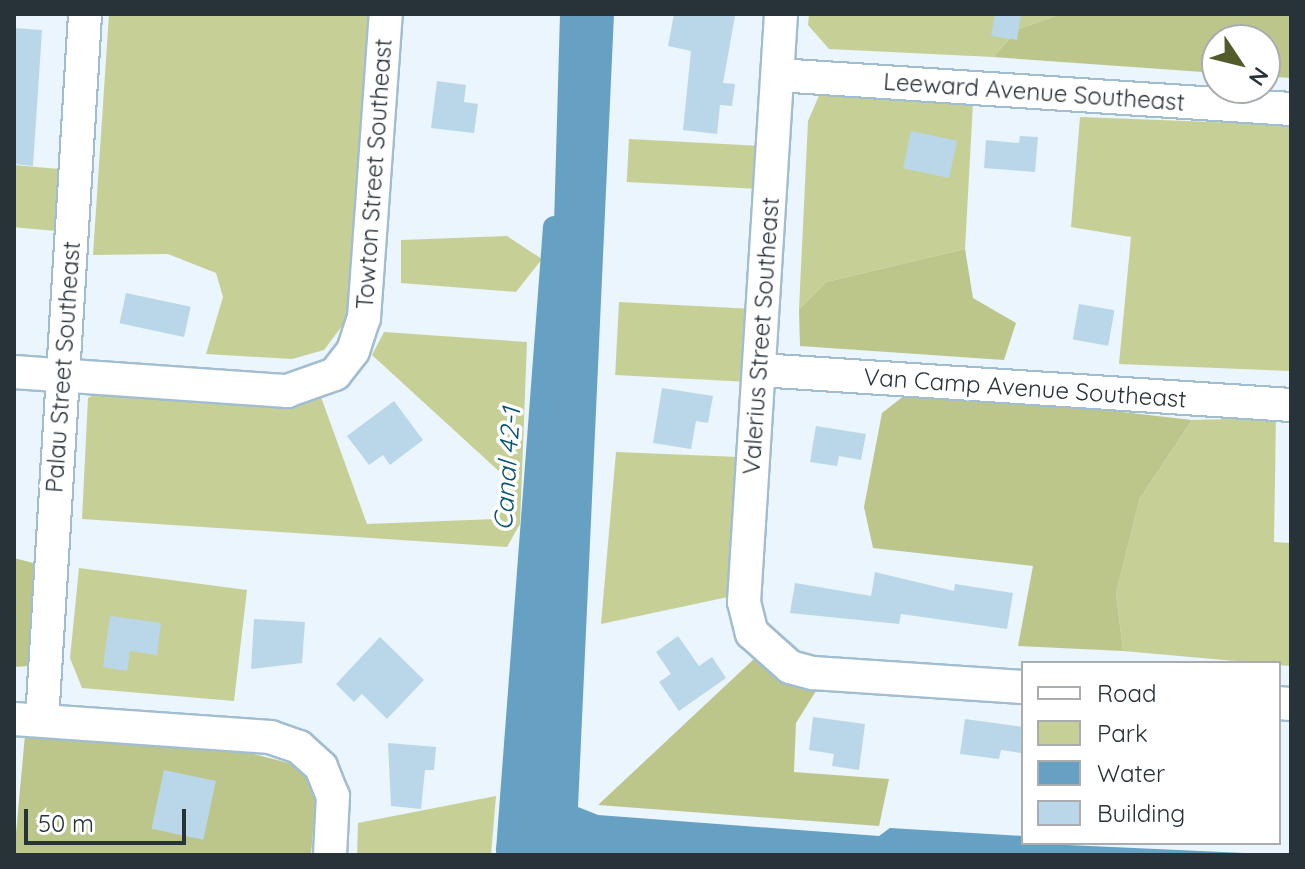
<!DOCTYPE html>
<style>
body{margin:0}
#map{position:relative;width:1305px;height:869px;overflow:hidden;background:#eaf5fd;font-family:Quicksand,sans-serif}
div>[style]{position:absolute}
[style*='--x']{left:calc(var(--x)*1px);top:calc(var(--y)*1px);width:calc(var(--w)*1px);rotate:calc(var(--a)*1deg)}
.green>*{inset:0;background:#c6d096;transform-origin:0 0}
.forest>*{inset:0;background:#bcc68b}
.water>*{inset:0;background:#66a0c3}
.stream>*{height:6px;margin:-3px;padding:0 3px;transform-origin:3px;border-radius:3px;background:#66a0c3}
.canal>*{height:22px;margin:-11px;padding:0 11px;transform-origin:11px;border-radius:11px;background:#66a0c3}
.building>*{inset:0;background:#bad7e9;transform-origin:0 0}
.roads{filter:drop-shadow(2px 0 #a1bdcf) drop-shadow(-2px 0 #a1bdcf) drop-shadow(0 2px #a1bdcf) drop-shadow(0 -2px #a1bdcf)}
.minor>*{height:32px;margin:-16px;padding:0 16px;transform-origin:16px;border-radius:16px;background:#fff}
span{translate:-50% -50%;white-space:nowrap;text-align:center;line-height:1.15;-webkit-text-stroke:7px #fff;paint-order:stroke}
.street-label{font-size:24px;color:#273239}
.water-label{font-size:26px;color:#065275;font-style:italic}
.frame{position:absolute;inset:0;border:16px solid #273239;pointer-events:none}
.legend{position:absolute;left:1021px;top:661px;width:260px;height:184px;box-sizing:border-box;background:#fff;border:2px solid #a9adb0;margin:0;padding:10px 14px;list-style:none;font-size:24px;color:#273239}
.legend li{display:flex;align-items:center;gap:16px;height:40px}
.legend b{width:40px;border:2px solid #a9adb0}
.north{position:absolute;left:1201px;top:24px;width:80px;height:80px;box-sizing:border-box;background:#fff;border:2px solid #a9adb0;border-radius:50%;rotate:125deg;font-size:22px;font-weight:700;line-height:32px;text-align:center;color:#273239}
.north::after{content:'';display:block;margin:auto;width:28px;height:36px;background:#545b2a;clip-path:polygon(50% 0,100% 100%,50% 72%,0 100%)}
.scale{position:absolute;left:24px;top:809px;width:162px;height:36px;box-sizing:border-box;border:4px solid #273239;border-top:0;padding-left:10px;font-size:24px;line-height:28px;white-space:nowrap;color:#273239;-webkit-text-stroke:6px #fff;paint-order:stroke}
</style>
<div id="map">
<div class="green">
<i style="clip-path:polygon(109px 14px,373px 14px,357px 290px,348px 318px,324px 350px,292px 359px,206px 354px,223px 297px,216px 273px,168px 254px,93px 255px)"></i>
<i style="clip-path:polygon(809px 14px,1061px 14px,1019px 29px,993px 57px,829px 49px,808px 25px)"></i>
<i style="clip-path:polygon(821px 91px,973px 103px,965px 249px,826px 282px,799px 309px,808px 121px)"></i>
<i style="clip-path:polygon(1080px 117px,1291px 125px,1291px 371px,1119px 364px,1131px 237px,1071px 227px)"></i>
<i style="left:629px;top:139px;width:133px;height:43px;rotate:3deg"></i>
<i style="left:14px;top:165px;width:48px;height:62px;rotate:5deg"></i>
<i style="clip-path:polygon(507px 236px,542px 259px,516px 292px,401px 283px,401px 240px)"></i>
<i style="left:619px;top:302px;width:130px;height:73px;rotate:3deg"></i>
<i style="clip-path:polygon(384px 332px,527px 342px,520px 524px,507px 547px,82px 519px,88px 398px,104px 389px,321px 397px,367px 524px,496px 519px,503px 475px,372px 355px)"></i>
<i style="clip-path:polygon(1276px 418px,1274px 542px,1291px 543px,1291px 666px,1123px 651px,1116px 593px,1140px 498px,1192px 420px)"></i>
<i style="clip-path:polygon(616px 452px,739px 457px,728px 597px,601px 624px)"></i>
<i style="clip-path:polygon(79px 568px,247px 590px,234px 701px,82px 688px,70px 658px)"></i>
<i style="clip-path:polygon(496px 796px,491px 855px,357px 855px,358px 823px)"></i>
</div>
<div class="forest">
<i style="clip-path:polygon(1061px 14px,1291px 14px,1291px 78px,1265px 76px,1265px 40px,1217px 40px,1217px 73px,993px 57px,1019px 29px)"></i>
<i style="clip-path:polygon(965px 249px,973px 298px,1016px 323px,1004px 360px,800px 346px,799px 309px,826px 282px)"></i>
<i style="clip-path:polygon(914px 388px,1192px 420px,1140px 498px,1116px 593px,1123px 651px,1018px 646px,1033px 566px,873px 548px,864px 507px,882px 413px)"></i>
<i style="clip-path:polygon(14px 558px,37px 564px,28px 666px,14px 667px)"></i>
<i style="clip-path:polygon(755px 658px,777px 679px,816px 691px,796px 723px,794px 772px,889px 779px,879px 826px,598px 805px)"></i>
<i style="clip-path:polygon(25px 735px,243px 751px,300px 766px,316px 797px,311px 855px,14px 855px)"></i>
</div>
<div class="water">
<i style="clip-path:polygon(560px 14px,614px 14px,578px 807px,598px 815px,879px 836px,890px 828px,1023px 836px,1023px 843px,1291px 855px,516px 855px,553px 260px)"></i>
</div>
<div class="stream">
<i style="--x:506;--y:855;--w:5;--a:-79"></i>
</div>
<div class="canal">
<i style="--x:554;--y:227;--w:625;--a:94.31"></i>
<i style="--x:507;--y:850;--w:77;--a:3.7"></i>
</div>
<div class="building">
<i style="clip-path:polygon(674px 14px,735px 16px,723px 83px,735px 84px,732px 106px,720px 105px,717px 134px,683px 130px,691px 51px,668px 46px)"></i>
<i style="clip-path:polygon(995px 14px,1021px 14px,1017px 40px,991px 36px)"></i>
<i style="clip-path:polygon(14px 28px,42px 30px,33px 166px,14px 164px)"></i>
<i style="clip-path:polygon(437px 81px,466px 85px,464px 102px,478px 104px,474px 133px,431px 128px)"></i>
<i style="left:911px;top:131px;width:47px;height:38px;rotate:12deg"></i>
<i style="clip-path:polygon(1020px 136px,1038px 137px,1035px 172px,984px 168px,986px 140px,1019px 143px)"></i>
<i style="left:126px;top:293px;width:66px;height:31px;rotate:12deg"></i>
<i style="left:1079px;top:304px;width:36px;height:36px;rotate:10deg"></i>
<i style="clip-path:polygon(662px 388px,713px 396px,708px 423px,696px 421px,691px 449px,653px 443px)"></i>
<i style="clip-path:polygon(394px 401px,423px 440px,390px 465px,383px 455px,369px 465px,347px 436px)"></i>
<i style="clip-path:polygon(816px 426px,866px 434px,861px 460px,839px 456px,837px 466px,810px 462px)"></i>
<i style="clip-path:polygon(875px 572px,954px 591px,955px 584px,1013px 593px,1007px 629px,901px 614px,899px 624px,790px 613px,795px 583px,871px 596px)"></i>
<i style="clip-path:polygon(110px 616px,161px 623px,157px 655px,130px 651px,127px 671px,103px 667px)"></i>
<i style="clip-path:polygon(254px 619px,305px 622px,302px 663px,251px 669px)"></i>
<i style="clip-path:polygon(678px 636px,699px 666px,712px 657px,726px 678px,679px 711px,659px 682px,671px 674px,656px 652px)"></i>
<i style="clip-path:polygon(380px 637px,424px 680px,387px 719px,362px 694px,354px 702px,336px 684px)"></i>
<i style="clip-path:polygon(813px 717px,865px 724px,859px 770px,832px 766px,834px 754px,809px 750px)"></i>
<i style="clip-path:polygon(965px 719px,1023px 727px,1021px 753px,1001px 750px,999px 759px,960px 754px)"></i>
<i style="clip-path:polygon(388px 743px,436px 747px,434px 770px,425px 770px,421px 809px,391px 806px)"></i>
<i style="left:164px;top:770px;width:53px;height:60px;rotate:12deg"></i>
</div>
<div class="roads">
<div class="minor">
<i style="--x:781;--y:14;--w:589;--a:93.6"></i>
<i style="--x:744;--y:602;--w:32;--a:76"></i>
<i style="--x:752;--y:633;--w:51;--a:41.8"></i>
<i style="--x:790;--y:667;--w:24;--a:15"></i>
<i style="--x:813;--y:673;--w:210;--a:3.8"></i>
<i style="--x:778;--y:75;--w:514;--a:3.79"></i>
<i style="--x:760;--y:370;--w:532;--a:3.77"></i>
<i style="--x:14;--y:372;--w:274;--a:4"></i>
<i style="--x:287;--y:391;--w:51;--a:-19.5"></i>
<i style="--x:335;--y:374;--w:29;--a:-52"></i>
<i style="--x:353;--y:351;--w:35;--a:-72"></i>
<i style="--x:364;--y:318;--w:305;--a:-85.9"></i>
<i style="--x:1279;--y:703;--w:12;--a:5"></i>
<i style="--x:14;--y:719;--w:257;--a:4"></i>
<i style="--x:270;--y:737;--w:31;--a:19"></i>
<i style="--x:299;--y:747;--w:30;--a:42"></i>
<i style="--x:321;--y:767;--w:31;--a:68"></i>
<i style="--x:333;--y:796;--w:59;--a:92.9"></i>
<i style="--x:42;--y:720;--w:707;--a:-86.51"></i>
</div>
</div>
<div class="street-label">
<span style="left:1034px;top:92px;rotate:4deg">Leeward Avenue Southeast</span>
<span style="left:374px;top:174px;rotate:-86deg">Towton Street Southeast</span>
<span style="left:761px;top:336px;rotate:-86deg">Valerius Street Southeast</span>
<span style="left:63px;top:367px;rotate:-86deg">Palau Street Southeast</span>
<span style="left:1025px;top:388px;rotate:4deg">Van Camp Avenue Southeast</span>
</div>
<div class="water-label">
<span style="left:507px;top:469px;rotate:-86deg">Canal 42-1</span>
</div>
<div class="frame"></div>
<ul class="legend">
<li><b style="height:10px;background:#fff"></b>Road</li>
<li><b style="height:22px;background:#c6d096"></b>Park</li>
<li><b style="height:22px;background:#66a0c3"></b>Water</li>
<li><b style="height:22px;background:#bad7e9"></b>Building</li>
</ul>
<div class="north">N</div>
<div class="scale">50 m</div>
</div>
